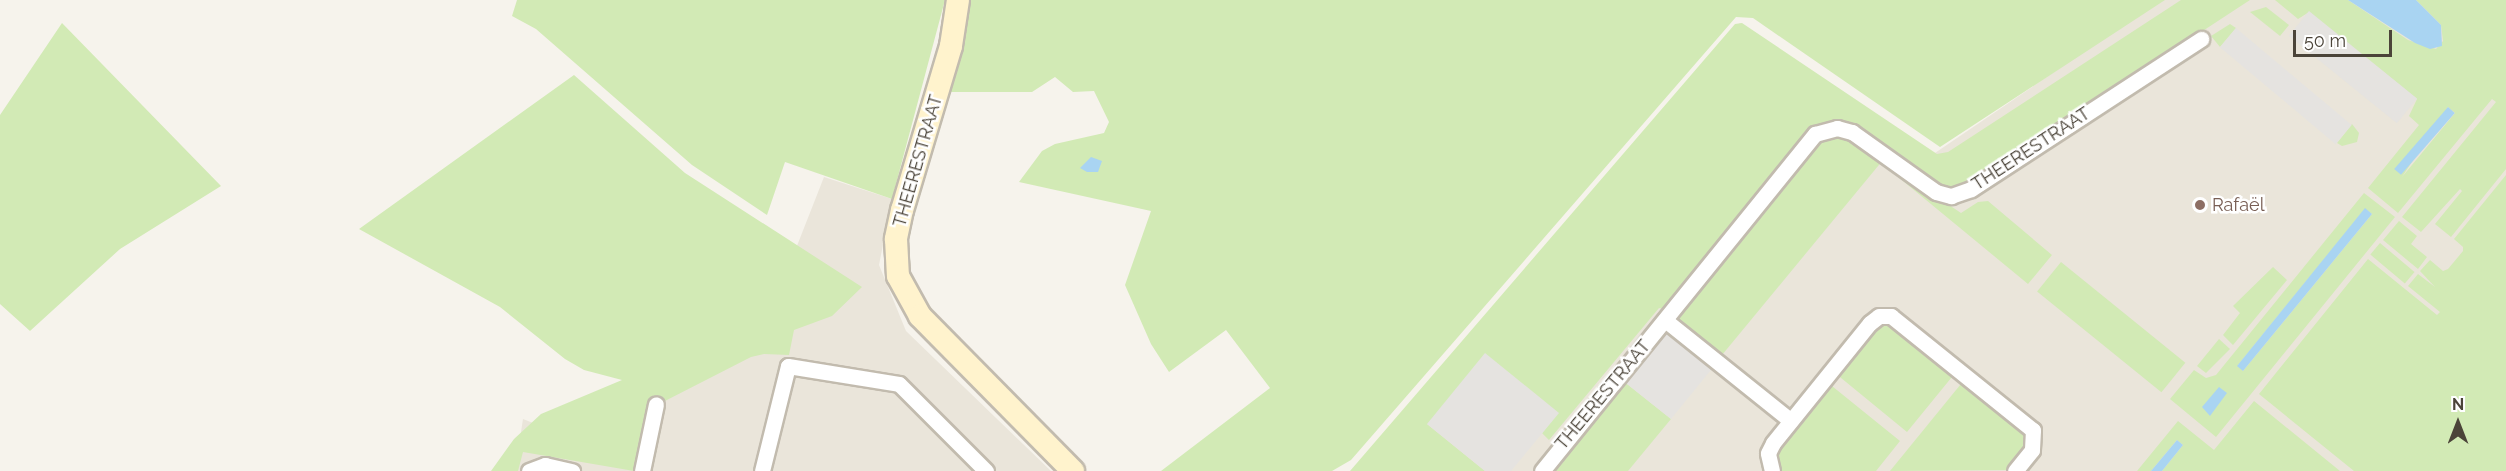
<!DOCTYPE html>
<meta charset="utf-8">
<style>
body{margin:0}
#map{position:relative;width:2506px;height:471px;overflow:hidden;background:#f6f3ec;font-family:Raleway,sans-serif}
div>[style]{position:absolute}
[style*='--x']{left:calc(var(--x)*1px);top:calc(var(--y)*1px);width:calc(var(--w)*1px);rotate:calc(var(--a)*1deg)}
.residential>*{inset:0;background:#eae5da}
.green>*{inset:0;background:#d2eab5;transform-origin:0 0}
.parking>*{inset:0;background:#e5e3e0;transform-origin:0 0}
.water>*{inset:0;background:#a9d4f2;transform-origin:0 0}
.roads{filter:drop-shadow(2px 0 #c2bbae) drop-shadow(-2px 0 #c2bbae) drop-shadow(0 2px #c2bbae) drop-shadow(0 -2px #c2bbae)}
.minor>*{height:15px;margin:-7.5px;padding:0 7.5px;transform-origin:7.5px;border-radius:7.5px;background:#fff}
.secondary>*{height:22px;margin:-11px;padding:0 11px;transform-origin:11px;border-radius:11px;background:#fff3cd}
.dots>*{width:16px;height:16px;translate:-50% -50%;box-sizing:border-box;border:3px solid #fff;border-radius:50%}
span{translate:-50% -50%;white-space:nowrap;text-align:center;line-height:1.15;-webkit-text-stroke:5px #fff;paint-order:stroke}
.street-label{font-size:18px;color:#4b4439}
.education-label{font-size:18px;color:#785e54}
.left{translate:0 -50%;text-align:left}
.north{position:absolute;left:2428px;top:393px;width:60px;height:60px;-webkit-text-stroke:4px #fff;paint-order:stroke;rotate:0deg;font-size:16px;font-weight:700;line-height:24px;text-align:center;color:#4b4439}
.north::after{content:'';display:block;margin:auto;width:21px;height:27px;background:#4b4439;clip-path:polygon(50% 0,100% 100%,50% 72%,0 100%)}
.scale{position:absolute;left:2293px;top:30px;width:99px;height:27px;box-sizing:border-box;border:3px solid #4b4439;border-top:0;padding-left:8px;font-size:18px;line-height:21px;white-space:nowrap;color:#4b4439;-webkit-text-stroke:4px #fff;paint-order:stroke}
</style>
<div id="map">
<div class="residential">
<i style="clip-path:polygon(2160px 0,2506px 0,2506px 471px,1358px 471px,1740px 23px,1932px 155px)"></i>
<i style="clip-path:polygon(824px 177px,892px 199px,879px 265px,906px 331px,1051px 471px,515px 471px,523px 419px,633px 463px,646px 375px,793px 256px)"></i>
</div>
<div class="green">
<i style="clip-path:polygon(517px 0,945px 0,892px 199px,785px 162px,767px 215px,692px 165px,536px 29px,512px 16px)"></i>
<i style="clip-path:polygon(964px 0,2165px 0,1940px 147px,1753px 18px,1736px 17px,1351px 460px,1332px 471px,1161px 471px,1270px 388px,1226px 330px,1169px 372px,1151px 344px,1125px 285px,1151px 211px,1019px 182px,1042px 151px,1055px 144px,1104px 133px,1109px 122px,1094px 91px,1073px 92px,1055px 77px,1032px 92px,944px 92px)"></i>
<i style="clip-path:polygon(2181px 0,2250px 0,1972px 182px,1947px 190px,1830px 123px,1668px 310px,1659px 308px,1549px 440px,1542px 433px,1558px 413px,1427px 424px,1485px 471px,1350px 471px,1735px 24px,1742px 23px,1937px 154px,1948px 152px)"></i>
<i style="clip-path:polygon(evenodd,2275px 0,2348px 0,2408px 40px,2436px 49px,2443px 41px,2441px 25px,2416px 0,2506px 0,2506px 169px,2451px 237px,2435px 224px,2462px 191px,2460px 189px,2421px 232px,2402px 217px,2496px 102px,2492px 99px,2398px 213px,2368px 188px,2419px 125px,2409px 116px,2417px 99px,2309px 12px,2298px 19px,2275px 0,2448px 107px,2455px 113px,2402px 177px,2448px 107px)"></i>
<i style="clip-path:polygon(2266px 7px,2289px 25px,2280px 36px,2250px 12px)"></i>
<i style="clip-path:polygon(62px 23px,221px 186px,120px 249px,30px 331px,0 304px,0 115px)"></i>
<i style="clip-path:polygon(2230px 24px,2236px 28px,2220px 47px,2211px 36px)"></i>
<i style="clip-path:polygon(574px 75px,685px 173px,862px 287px,832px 316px,794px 330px,789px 355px,764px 354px,751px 357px,661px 403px,650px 401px,634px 471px,523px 452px,518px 471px,491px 471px,514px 439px,541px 414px,622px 380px,584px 370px,565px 359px,500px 307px,359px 229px)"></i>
<i style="clip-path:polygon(2352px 124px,2359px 133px,2357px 142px,2342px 146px,2337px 143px)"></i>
<i style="clip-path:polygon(1835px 136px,1851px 138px,1883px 160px,1722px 355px,1675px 317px,1818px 140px)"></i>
<i style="clip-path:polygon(1888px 164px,1961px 213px,1978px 202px,1988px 201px,2052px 255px,2028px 284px,1886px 167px)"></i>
<i style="clip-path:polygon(2506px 175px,2506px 471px,2354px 471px,2259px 394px,2368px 259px,2437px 315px,2440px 312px,2408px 286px,2418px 274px,2435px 287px,2420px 271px,2430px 260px,2443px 271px,2448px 269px,2463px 251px,2463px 247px,2454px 239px)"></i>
<i style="clip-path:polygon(evenodd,2364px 193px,2395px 217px,2216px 437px,2170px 399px,2194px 370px,2206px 378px,2216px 375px,2364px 193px,2365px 209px,2372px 214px,2243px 371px,2238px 365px,2365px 209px)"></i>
<i style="clip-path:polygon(2399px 221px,2417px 236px,2411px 244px,2427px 257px,2418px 269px,2383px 240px)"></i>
<i style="left:2380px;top:243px;width:45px;height:15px;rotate:40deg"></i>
<i style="left:2061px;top:262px;width:160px;height:38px;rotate:39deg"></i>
<i style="clip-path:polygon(2273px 267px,2287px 280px,2233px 345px,2223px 335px,2240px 313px,2233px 306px)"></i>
<i style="clip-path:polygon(1885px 321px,1925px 346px,1926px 354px,1941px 366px,1950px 366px,1956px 372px,1907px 432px,1835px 373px,1872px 327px)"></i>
<i style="clip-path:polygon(2219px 339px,2230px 349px,2206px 373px,2197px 366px)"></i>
<i style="clip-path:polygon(1965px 379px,2030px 438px,2012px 470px,1890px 471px)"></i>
<i style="clip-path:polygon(1622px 380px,1671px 419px,1628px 471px,1548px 471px)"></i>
<i style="clip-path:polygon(1827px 382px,1900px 441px,1876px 471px,1779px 471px,1773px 452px,1801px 414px,1809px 413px,1820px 399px,1819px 392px)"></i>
<i style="clip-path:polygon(2254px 401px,2340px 471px,2162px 471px,2183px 445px,2177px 440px,2151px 471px,2137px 471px,2178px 421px,2214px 450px)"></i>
</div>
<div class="parking">
<i style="left:2309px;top:11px;width:139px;height:32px;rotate:39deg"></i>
<i style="left:2236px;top:28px;width:151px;height:25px;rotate:40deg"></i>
<i style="clip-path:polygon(1661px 333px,1675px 334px,1715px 365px,1671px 419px,1622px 380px)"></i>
<i style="clip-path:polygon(1485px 353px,1559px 413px,1511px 471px,1485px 471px,1427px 424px)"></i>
</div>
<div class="water">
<i style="clip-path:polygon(2348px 0,2416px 0,2441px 25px,2442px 46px,2430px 49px,2415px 43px)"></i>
<i style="left:2448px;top:107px;width:9px;height:82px;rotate:41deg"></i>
<i style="clip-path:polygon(1091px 157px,1102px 161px,1098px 172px,1087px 172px,1080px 168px)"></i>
<i style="clip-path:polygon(2365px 208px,2372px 214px,2243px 371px,2237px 366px)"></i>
<i style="clip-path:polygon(2219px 387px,2227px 393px,2210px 416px,2202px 407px)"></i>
<i style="clip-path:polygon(2177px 440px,2183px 445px,2162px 471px,2151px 471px)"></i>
</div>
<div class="roads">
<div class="minor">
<i style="--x:1665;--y:320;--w:161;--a:38.7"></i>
<i style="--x:529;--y:471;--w:17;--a:-21"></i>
<i style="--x:545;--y:465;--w:28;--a:13"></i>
<i style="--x:642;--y:471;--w:68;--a:-78.2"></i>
<i style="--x:762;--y:471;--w:108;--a:-76.1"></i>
<i style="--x:788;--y:366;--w:112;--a:9.2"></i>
<i style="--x:899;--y:384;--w:123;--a:45"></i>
<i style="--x:1542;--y:471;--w:434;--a:-51"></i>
<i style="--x:1815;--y:134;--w:23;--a:-15"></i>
<i style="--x:1837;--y:128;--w:16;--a:15"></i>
<i style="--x:1852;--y:132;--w:103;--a:35.5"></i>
<i style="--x:1936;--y:192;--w:16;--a:15"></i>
<i style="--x:1951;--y:196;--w:21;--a:-19"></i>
<i style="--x:1971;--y:189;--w:275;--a:-33.1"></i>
<i style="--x:1772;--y:471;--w:18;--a:-103"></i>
<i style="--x:1768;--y:453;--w:11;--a:-63"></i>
<i style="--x:1773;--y:443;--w:154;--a:-51.1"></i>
<i style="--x:1870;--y:323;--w:11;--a:-38"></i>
<i style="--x:1879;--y:316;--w:12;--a:0"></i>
<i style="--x:1891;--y:316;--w:182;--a:38.8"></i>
<i style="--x:2033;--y:430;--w:20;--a:93"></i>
<i style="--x:2032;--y:450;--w:27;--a:129"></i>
</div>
<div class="secondary">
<i style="--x:958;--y:0;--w:47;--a:98.7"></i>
<i style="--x:951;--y:46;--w:171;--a:106.6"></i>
<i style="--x:902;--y:210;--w:30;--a:102"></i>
<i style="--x:896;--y:239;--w:37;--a:87"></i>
<i style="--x:898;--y:276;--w:46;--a:61.2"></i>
<i style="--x:920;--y:316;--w:218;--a:45.4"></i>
</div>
</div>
<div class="dots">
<i style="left:2200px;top:205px;background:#8d6e63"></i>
</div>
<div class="street-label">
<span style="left:2031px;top:149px;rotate:-33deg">THEERESTRAAT</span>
<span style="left:918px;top:161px;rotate:-74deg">THEERESTRAAT</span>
<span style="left:1603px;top:395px;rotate:-50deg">THEERESTRAAT</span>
</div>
<div class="education-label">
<span class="left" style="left:2212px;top:205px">Rafaël</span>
</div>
<div class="north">N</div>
<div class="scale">50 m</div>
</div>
